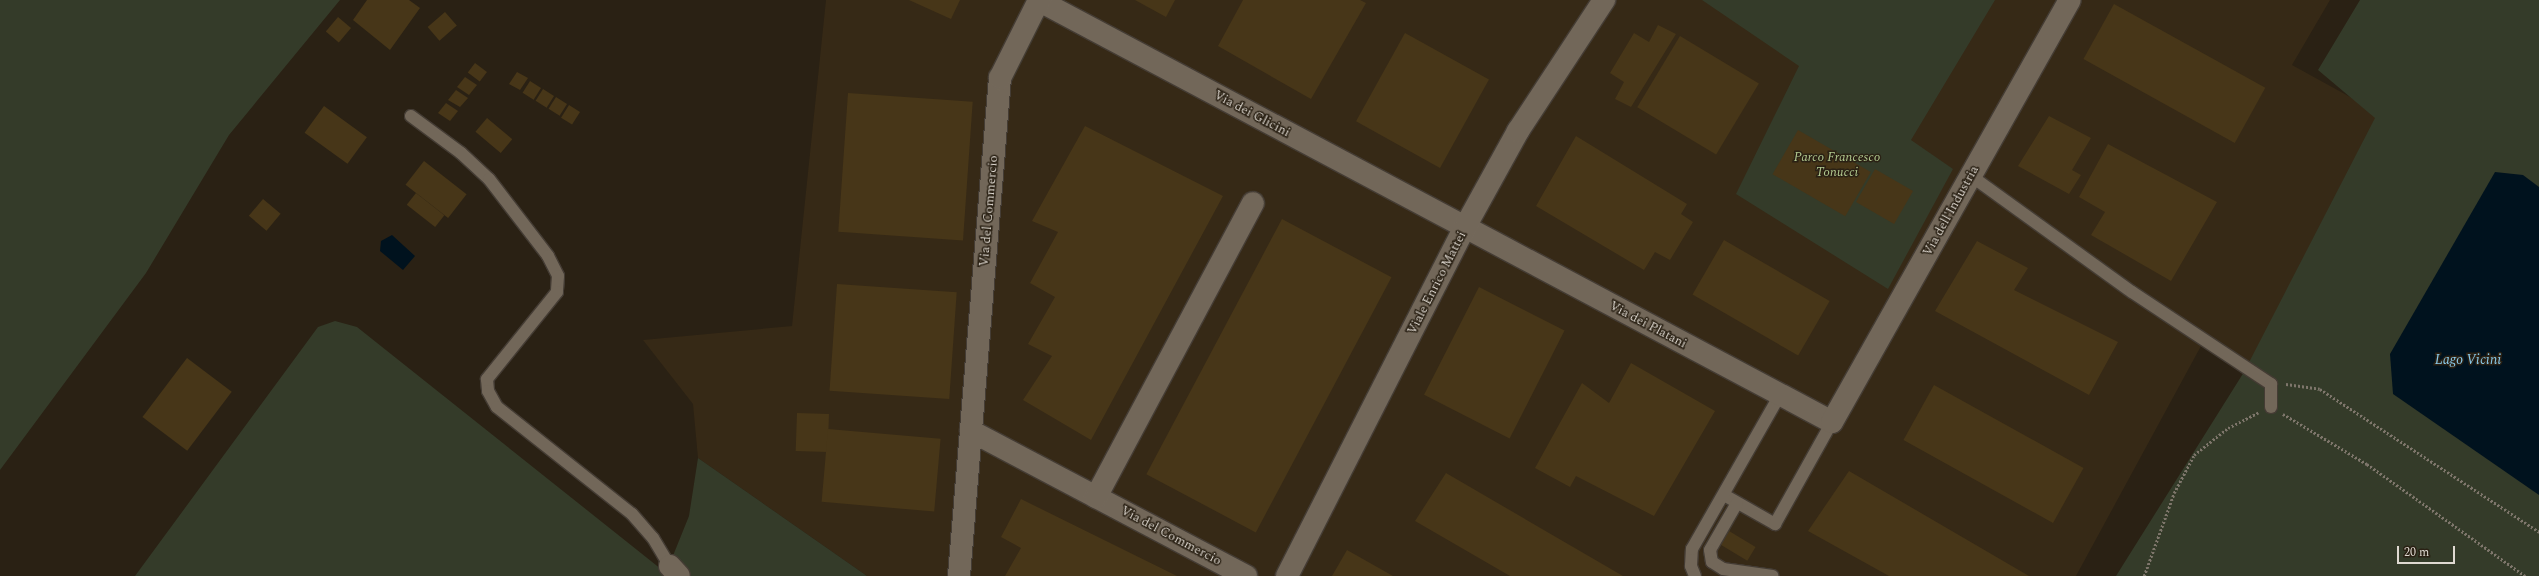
<!DOCTYPE html>
<style>
body{margin:0}
#map{position:relative;width:2539px;height:576px;overflow:hidden;background:#2a2114;font-family:Spectral,serif}
div>[style]{position:absolute}
[style*='--x']{left:calc(var(--x)*1px);top:calc(var(--y)*1px);width:calc(var(--w)*1px);rotate:calc(var(--a)*1deg)}
.built>*{inset:0;background:#362916}
.green>*{inset:0;background:#343b29}
.water>*{inset:0;background:#00121e}
.building>*{inset:0;background:#473618;transform-origin:0 0}
.path>*{height:2.5px;margin-top:-1.25px;transform-origin:0;background:repeating-linear-gradient(90deg,#7e766b 0 2px,transparent 0 4px)}
.roads{filter:drop-shadow(1px 0 #443c34) drop-shadow(-1px 0 #443c34) drop-shadow(0 1px #443c34) drop-shadow(0 -1px #443c34)}
.lane>*{height:12px;margin:-6px;padding:0 6px;transform-origin:6px;border-radius:6px;background:#726759}
.street>*{height:22px;margin:-11px;padding:0 11px;transform-origin:11px;border-radius:11px;background:#726759}
.secondary>*{height:22px;margin:-11px;padding:0 11px;transform-origin:11px;border-radius:11px;background:#726759}
span{translate:-50% -50%;white-space:nowrap;text-align:center;line-height:1.15;-webkit-text-stroke:3px #2a2114;paint-order:stroke}
.street-label{font-size:13px;color:#dfd9d1}
.park-label{font-size:13px;color:#b1c88f;font-style:italic}
.water-label{font-size:14px;color:#89caeb;font-style:italic}
.scale{position:absolute;left:2397px;top:546px;width:58px;height:18px;box-sizing:border-box;border:2px solid #dfd9d1;border-top:0;padding-left:5px;font-size:12px;line-height:14px;white-space:nowrap;color:#dfd9d1;-webkit-text-stroke:3px #2a2114;paint-order:stroke}
</style>
<div id="map">
<div class="built">
<i style="clip-path:polygon(826px 0,2330px 0,2292px 65px,2430px 141px,2269px 378px,2207px 335px,2076px 576px,867px 576px,698px 458px,693px 404px,643px 340px,792px 326px)"></i>
</div>
<div class="green">
<i style="clip-path:polygon(0 0,340px 0,229px 135px,146px 273px,0 470px)"></i>
<i style="clip-path:polygon(1702px 0,1995px 0,1911px 140px,1953px 169px,1888px 289px,1736px 194px,1799px 66px)"></i>
<i style="clip-path:polygon(2360px 0,2539px 0,2539px 576px,2116px 576px,2244px 372px,2375px 118px,2318px 70px)"></i>
<i style="clip-path:polygon(335px 321px,357px 327px,666px 573px,689px 516px,698px 458px,867px 576px,135px 576px,318px 327px)"></i>
</div>
<div class="water">
<i style="clip-path:polygon(2495px 172px,2523px 175px,2539px 187px,2539px 495px,2393px 394px,2390px 354px)"></i>
<i style="clip-path:polygon(392px 235px,415px 256px,403px 270px,380px 251px,381px 241px)"></i>
</div>
<div class="building">
<i style="clip-path:polygon(367px 0,409px 0,420px 8px,390px 50px,353px 20px)"></i>
<i style="clip-path:polygon(909px 0,960px 0,951px 19px)"></i>
<i style="clip-path:polygon(1135px 0,1175px 0,1166px 17px)"></i>
<i style="clip-path:polygon(1243px 0,1360px 0,1366px 3px,1311px 99px,1218px 46px)"></i>
<i style="left:2114px;top:4px;width:173px;height:63px;rotate:29deg"></i>
<i style="left:445px;top:12px;width:18px;height:23px;rotate:49deg"></i>
<i style="left:338px;top:17px;width:17px;height:19px;rotate:40deg"></i>
<i style="clip-path:polygon(1658px 25px,1676px 34px,1631px 107px,1615px 99px,1624px 82px,1610px 73px,1634px 33px,1649px 42px)"></i>
<i style="left:1405px;top:33px;width:96px;height:101px;rotate:29deg"></i>
<i style="left:1680px;top:36px;width:92px;height:83px;rotate:31deg"></i>
<i style="left:475px;top:63px;width:15px;height:12px;rotate:37deg"></i>
<i style="clip-path:polygon(517px 72px,528px 78px,520px 90px,509px 84px)"></i>
<i style="clip-path:polygon(465px 77px,477px 85px,469px 95px,457px 87px)"></i>
<i style="left:530px;top:81px;width:13px;height:14px;rotate:32deg"></i>
<i style="left:543px;top:89px;width:13px;height:14px;rotate:32deg"></i>
<i style="clip-path:polygon(456px 90px,468px 98px,460px 107px,448px 100px)"></i>
<i style="left:848px;top:93px;width:125px;height:139px;rotate:4deg"></i>
<i style="left:556px;top:97px;width:13px;height:14px;rotate:32deg"></i>
<i style="clip-path:polygon(446px 103px,458px 111px,450px 121px,438px 113px)"></i>
<i style="left:569px;top:105px;width:13px;height:15px;rotate:32deg"></i>
<i style="left:324px;top:106px;width:53px;height:33px;rotate:36deg"></i>
<i style="clip-path:polygon(2049px 116px,2091px 138px,2072px 170px,2081px 175px,2069px 194px,2018px 166px)"></i>
<i style="left:487px;top:118px;width:33px;height:18px;rotate:40deg"></i>
<i style="clip-path:polygon(1085px 126px,1223px 196px,1091px 440px,1023px 400px,1052px 356px,1028px 344px,1055px 297px,1030px 283px,1058px 232px,1032px 221px)"></i>
<i style="left:1798px;top:130px;width:84px;height:51px;rotate:30deg"></i>
<i style="clip-path:polygon(1576px 136px,1687px 204px,1681px 214px,1693px 222px,1670px 260px,1655px 252px,1644px 270px,1536px 206px)"></i>
<i style="clip-path:polygon(2108px 144px,2217px 202px,2171px 281px,2091px 235px,2105px 212px,2079px 197px)"></i>
<i style="left:424px;top:161px;width:54px;height:30px;rotate:38deg"></i>
<i style="left:1875px;top:169px;width:44px;height:38px;rotate:30deg"></i>
<i style="left:416px;top:193px;width:36px;height:15px;rotate:38deg"></i>
<i style="left:263px;top:199px;width:23px;height:22px;rotate:40deg"></i>
<i style="left:1282px;top:219px;width:124px;height:289px;rotate:28deg"></i>
<i style="left:1724px;top:240px;width:122px;height:63px;rotate:30deg"></i>
<i style="clip-path:polygon(1977px 241px,2028px 268px,2014px 290px,2118px 342px,2089px 395px,1935px 311px)"></i>
<i style="left:837px;top:284px;width:120px;height:107px;rotate:4deg"></i>
<i style="left:1479px;top:287px;width:96px;height:121px;rotate:27deg"></i>
<i style="left:187px;top:358px;width:56px;height:74px;rotate:37deg"></i>
<i style="clip-path:polygon(1631px 363px,1715px 411px,1654px 516px,1576px 476px,1570px 487px,1535px 468px,1582px 383px,1609px 403px)"></i>
<i style="left:1934px;top:385px;width:171px;height:63px;rotate:29deg"></i>
<i style="left:797px;top:413px;width:32px;height:38px;rotate:2deg"></i>
<i style="left:828px;top:429px;width:113px;height:73px;rotate:5deg"></i>
<i style="clip-path:polygon(1849px 471px,2029px 576px,1889px 576px,1808px 531px)"></i>
<i style="clip-path:polygon(1446px 473px,1623px 576px,1510px 576px,1415px 521px)"></i>
<i style="clip-path:polygon(1021px 499px,1177px 576px,1005px 576px,1021px 548px,1001px 537px)"></i>
<i style="left:1729px;top:531px;width:31px;height:16px;rotate:31deg"></i>
<i style="clip-path:polygon(1347px 550px,1393px 576px,1332px 576px)"></i>
</div>
<div class="path">
<i style="--x:2286;--y:384;--w:34;--a:8"></i>
<i style="--x:2320;--y:389;--w:262;--a:33.1"></i>
<i style="--x:2283;--y:414;--w:98;--a:30.8"></i>
<i style="--x:2367;--y:464;--w:194;--a:35.3"></i>
<i style="--x:2144;--y:576;--w:88;--a:-70.1"></i>
<i style="--x:2174;--y:493;--w:43;--a:-62.2"></i>
<i style="--x:2194;--y:455;--w:43;--a:-38.5"></i>
<i style="--x:2228;--y:428;--w:34;--a:-27"></i>
</div>
<div class="roads">
<div class="lane">
<i style="--x:411;--y:116;--w:62;--a:36.5"></i>
<i style="--x:461;--y:153;--w:38;--a:43"></i>
<i style="--x:489;--y:179;--w:97;--a:52.5"></i>
<i style="--x:548;--y:256;--w:22;--a:63"></i>
<i style="--x:558;--y:276;--w:16;--a:94"></i>
<i style="--x:557;--y:292;--w:112;--a:128.8"></i>
<i style="--x:487;--y:379;--w:12;--a:85"></i>
<i style="--x:488;--y:391;--w:18;--a:61"></i>
<i style="--x:497;--y:407;--w:172;--a:38.4"></i>
<i style="--x:632;--y:514;--w:32;--a:49"></i>
<i style="--x:653;--y:538;--w:33;--a:59"></i>
<i style="--x:1971;--y:176;--w:198;--a:35.8"></i>
<i style="--x:2132;--y:292;--w:167;--a:33.5"></i>
<i style="--x:2271;--y:384;--w:23;--a:90"></i>
<i style="--x:1724;--y:495;--w:59;--a:29.6"></i>
<i style="--x:1775;--y:524;--w:117;--a:-60.8"></i>
<i style="--x:1737;--y:503;--w:54;--a:119.9"></i>
<i style="--x:1710;--y:550;--w:12;--a:81"></i>
<i style="--x:1712;--y:562;--w:13;--a:32"></i>
<i style="--x:1723;--y:569;--w:50;--a:8"></i>
<i style="--x:1695;--y:576;--w:11;--a:-112"></i>
<i style="--x:1691;--y:566;--w:17;--a:-87"></i>
<i style="--x:1692;--y:549;--w:177;--a:-60.3"></i>
</div>
<div class="street">
<i style="--x:1038;--y:0;--w:899;--a:27.99"></i>
<i style="--x:1832;--y:422;--w:484;--a:-60.6"></i>
<i style="--x:971;--y:431;--w:311;--a:27.8"></i>
<i style="--x:1096;--y:497;--w:333;--a:-61.9"></i>
<i style="--x:670;--y:566;--w:13;--a:48"></i>
<i style="--x:959;--y:576;--w:500;--a:-85.3"></i>
<i style="--x:1000;--y:78;--w:87;--a:-63.4"></i>
</div>
<div class="secondary">
<i style="--x:1287;--y:576;--w:392;--a:-63"></i>
<i style="--x:1465;--y:227;--w:110;--a:-61.1"></i>
<i style="--x:1518;--y:131;--w:157;--a:-56.7"></i>
</div>
</div>
<div class="street-label">
<span style="left:1252px;top:114px;rotate:28deg">Via dei Glicini</span>
<span style="left:989px;top:211px;rotate:-85deg">Via del Commercio</span>
<span style="left:1951px;top:211px;rotate:-61deg">Via dell'Industria</span>
<span style="left:1437px;top:283px;rotate:-63deg">Viale Enrico Mattei</span>
<span style="left:1648px;top:325px;rotate:28deg">Via dei Platani</span>
<span style="left:1171px;top:536px;rotate:28deg">Via del Commercio</span>
</div>
<div class="park-label">
<span style="left:1837px;top:165px">Parco Francesco<br>Tonucci</span>
</div>
<div class="water-label">
<span style="left:2468px;top:360px">Lago Vicini</span>
</div>
<div class="scale">20 m</div>
</div>
